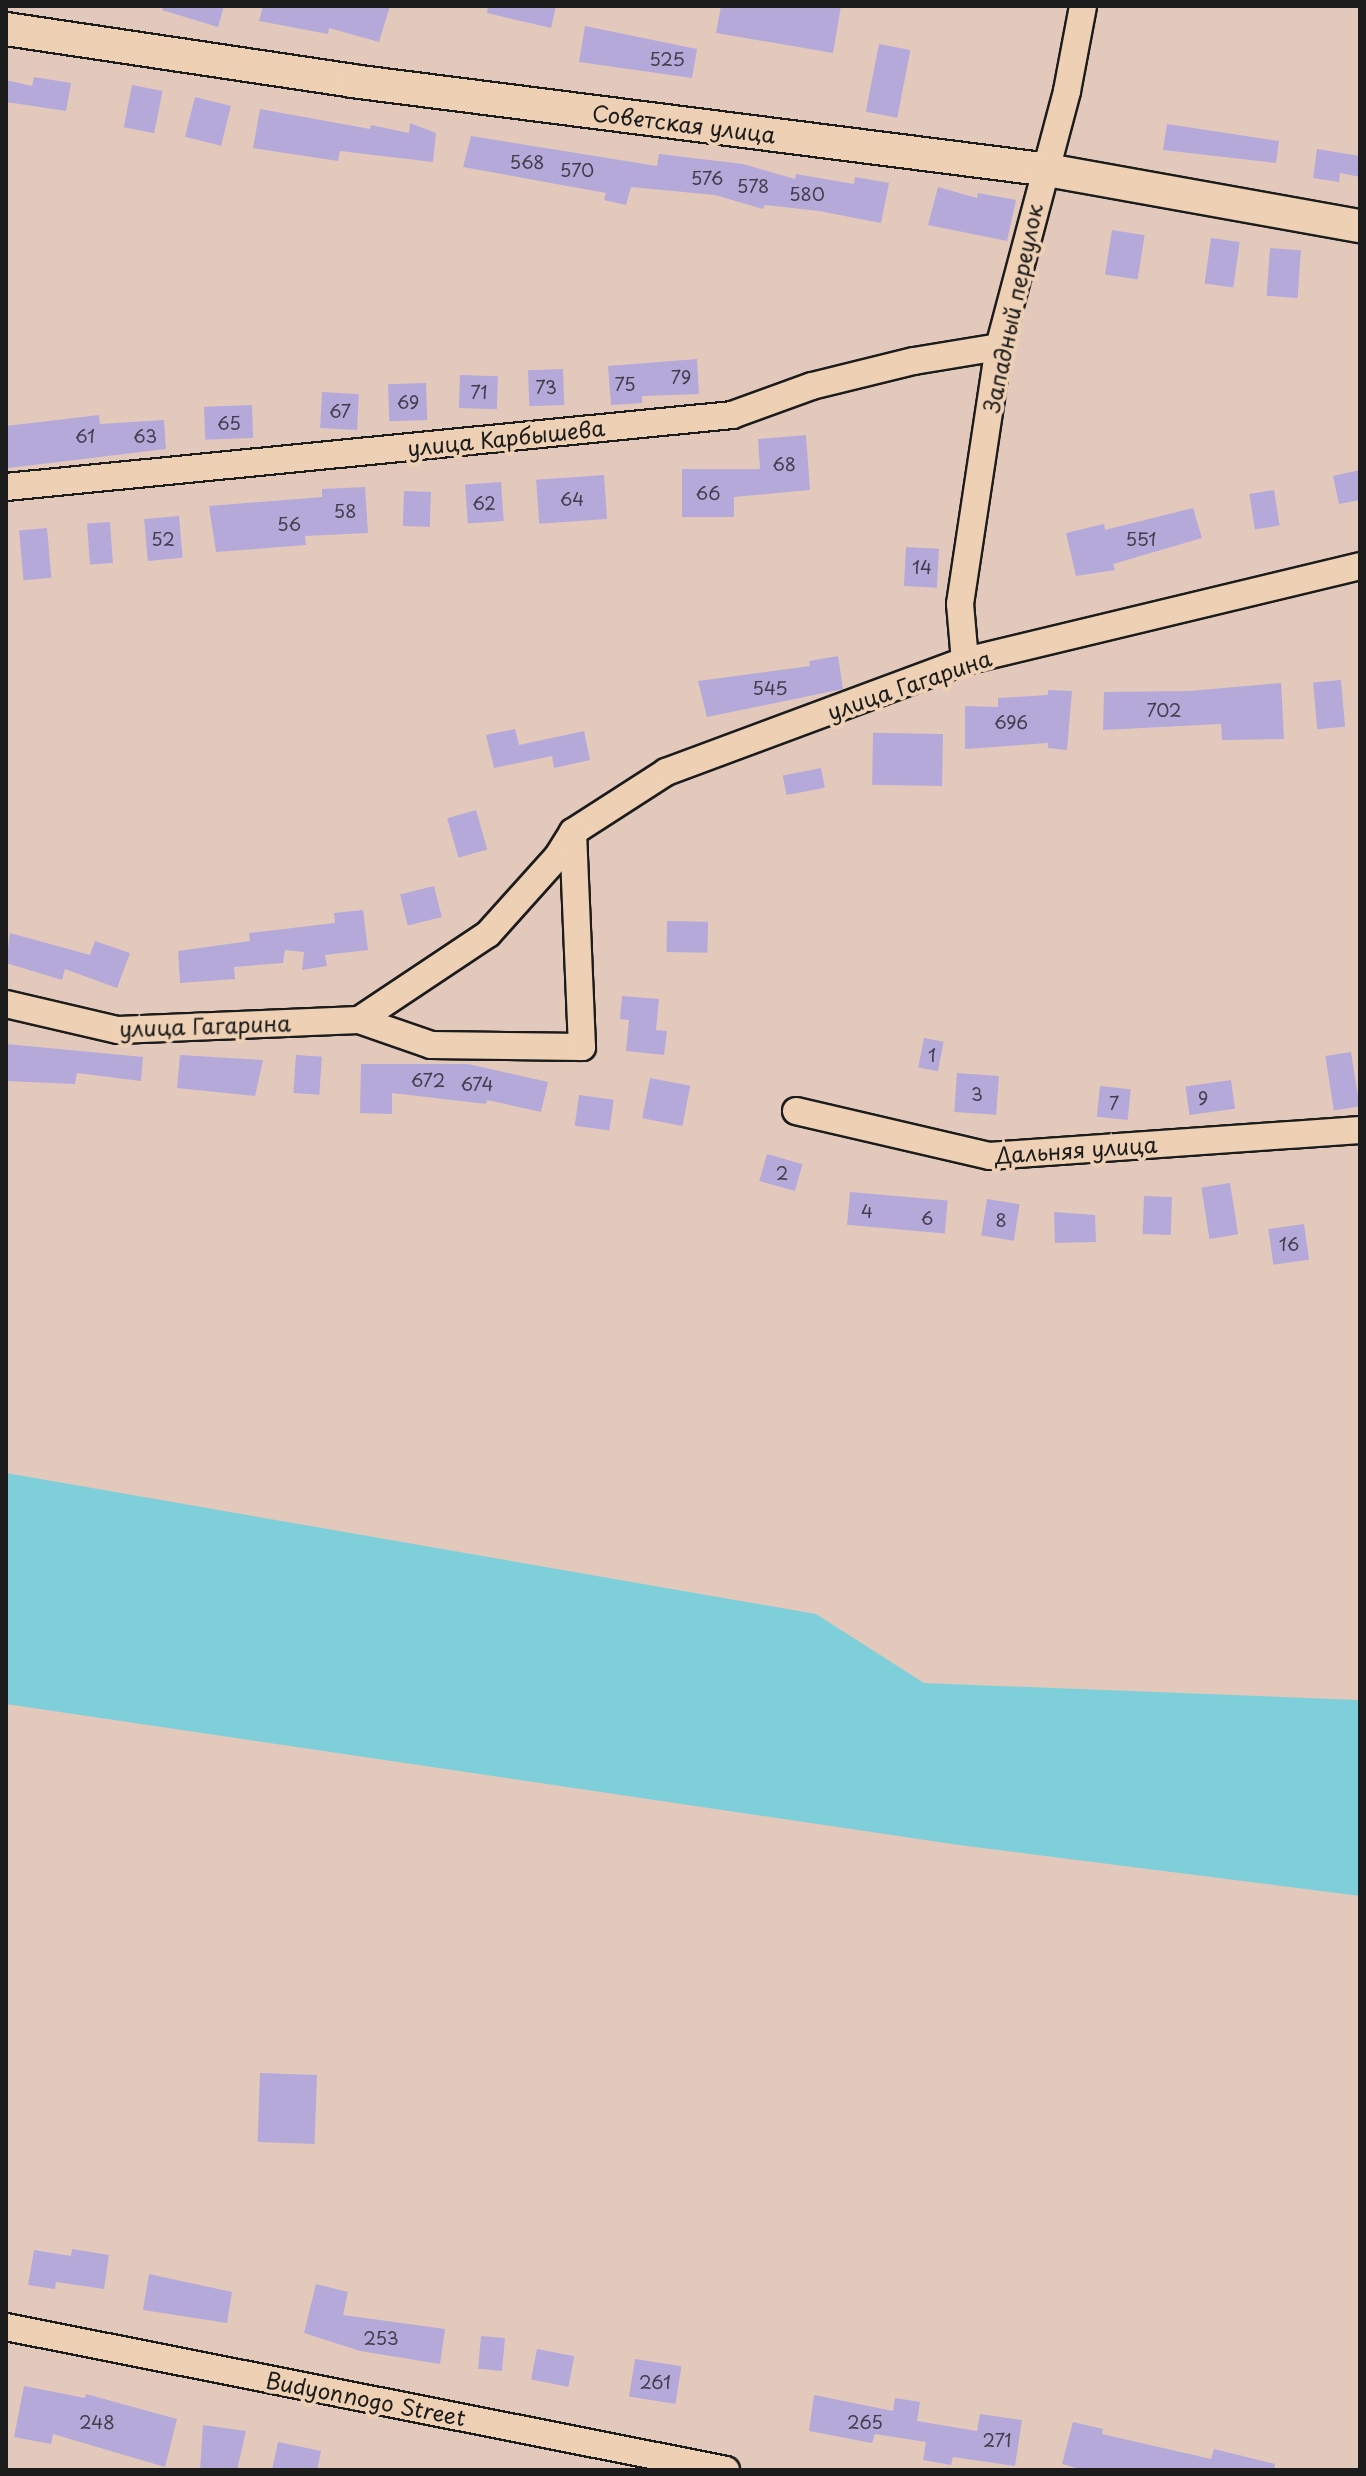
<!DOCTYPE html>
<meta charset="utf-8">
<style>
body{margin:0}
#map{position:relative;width:1366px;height:2476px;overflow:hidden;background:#e3c9bc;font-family:"Playpen Sans",sans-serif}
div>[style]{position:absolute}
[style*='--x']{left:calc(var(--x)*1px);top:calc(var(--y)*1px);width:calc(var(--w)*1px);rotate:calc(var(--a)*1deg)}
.water>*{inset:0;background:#7fcfdb}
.building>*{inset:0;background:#b5a9da;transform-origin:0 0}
.roads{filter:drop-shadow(2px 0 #1c1c1c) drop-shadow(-2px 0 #1c1c1c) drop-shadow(0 2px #1c1c1c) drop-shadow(0 -2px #1c1c1c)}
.minor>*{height:26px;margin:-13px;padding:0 13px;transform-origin:13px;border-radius:13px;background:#eed1b5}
.tertiary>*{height:32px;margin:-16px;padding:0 16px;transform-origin:16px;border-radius:16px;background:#eed1b5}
span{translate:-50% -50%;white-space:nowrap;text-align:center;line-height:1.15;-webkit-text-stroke:8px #eed1b5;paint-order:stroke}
.number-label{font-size:18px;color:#423f4c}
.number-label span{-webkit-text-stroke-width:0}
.street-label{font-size:22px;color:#1c1c1c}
.frame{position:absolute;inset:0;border:8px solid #1c1c1c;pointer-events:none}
</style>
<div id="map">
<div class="water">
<i style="clip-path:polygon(6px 1473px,816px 1614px,924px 1683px,1360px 1700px,1360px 1896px,959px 1845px,6px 1704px)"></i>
</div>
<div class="building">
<i style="clip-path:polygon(163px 6px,224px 6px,218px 27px,162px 10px)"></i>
<i style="clip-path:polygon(263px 6px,390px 6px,379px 42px,329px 28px,328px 34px,259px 21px)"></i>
<i style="clip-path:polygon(488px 6px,556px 6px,551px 28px,487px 13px)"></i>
<i style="clip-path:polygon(721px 6px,841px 6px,833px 53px,716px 33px)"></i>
<i style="clip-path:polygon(585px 26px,697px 49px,692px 78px,579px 62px)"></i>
<i style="left:879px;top:44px;width:32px;height:69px;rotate:11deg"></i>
<i style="clip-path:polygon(34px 77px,71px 83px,66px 111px,6px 102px,6px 80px,32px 86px)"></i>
<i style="left:132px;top:85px;width:31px;height:43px;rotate:11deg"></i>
<i style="left:195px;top:97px;width:37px;height:41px;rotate:14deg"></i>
<i style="clip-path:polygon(260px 109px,370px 129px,371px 125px,409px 133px,410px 123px,436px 133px,433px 162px,340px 151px,338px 161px,253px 148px)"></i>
<i style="clip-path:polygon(1167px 124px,1279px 141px,1276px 163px,1163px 150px)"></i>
<i style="clip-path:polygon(471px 136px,657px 166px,659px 154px,743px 164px,795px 179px,796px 174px,854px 184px,855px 177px,889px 183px,881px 223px,819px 211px,765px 205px,763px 209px,715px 195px,631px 187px,626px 205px,604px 200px,606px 193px,463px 167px)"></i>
<i style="clip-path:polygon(1317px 149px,1360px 156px,1360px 177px,1340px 173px,1339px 182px,1313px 178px)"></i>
<i style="clip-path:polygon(938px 187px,977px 198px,978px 193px,1016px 200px,1007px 241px,928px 225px)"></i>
<i style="left:1112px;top:230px;width:33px;height:45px;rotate:9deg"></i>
<i style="left:1211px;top:238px;width:29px;height:46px;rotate:8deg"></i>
<i style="left:1270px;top:248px;width:31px;height:48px;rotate:4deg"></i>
<i style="clip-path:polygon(697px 359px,699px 394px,642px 396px,642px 403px,611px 405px,608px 366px)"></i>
<i style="left:563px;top:369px;width:36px;height:35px;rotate:88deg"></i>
<i style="left:460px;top:375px;width:38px;height:33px;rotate:2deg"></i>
<i style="left:426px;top:383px;width:37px;height:38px;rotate:88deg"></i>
<i style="left:322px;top:392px;width:37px;height:36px;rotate:3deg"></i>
<i style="left:252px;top:405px;width:33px;height:48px;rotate:88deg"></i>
<i style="clip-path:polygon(99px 415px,100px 424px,164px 420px,166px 449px,8px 468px,6px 426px)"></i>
<i style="clip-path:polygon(806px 435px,810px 490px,734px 497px,734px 517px,682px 517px,682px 469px,760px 469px,758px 439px)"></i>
<i style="clip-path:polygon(1360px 470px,1360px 500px,1339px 504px,1333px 476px)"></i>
<i style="left:604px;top:475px;width:44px;height:68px;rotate:86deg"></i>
<i style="left:501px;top:482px;width:39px;height:36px;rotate:86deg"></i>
<i style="clip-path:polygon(365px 487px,368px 533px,305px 536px,306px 545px,216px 552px,209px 506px,322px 497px,322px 489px)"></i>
<i style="left:1274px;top:490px;width:36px;height:25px;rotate:81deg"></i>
<i style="left:404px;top:491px;width:27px;height:35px;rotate:2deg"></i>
<i style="clip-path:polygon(1193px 508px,1202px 538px,1113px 564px,1115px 570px,1076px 576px,1066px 533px,1104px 524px,1105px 530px)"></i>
<i style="left:179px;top:516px;width:42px;height:35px;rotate:85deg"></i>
<i style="left:110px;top:522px;width:41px;height:23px;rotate:86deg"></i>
<i style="left:47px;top:528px;width:50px;height:28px;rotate:85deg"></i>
<i style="left:906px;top:547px;width:33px;height:39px;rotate:3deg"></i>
<i style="clip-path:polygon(838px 656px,843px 689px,707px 717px,698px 681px,810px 666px,809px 661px)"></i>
<i style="left:1341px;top:680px;width:47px;height:28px;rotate:85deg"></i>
<i style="clip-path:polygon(1281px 683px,1284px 739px,1222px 740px,1221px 724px,1103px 730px,1104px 692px,1189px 691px)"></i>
<i style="clip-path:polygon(1048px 690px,1072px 691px,1067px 750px,1048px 748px,1048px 743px,965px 749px,965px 706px,998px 707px,998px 698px,1048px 695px)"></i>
<i style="clip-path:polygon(515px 729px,519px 745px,584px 731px,590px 760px,554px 768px,552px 756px,494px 768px,486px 735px)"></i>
<i style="left:943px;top:734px;width:52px;height:70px;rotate:91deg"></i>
<i style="left:821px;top:768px;width:20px;height:39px;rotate:79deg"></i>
<i style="left:476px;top:810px;width:41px;height:30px;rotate:74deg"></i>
<i style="left:434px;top:886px;width:32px;height:35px;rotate:76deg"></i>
<i style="clip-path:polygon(363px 910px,368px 950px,325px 955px,327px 966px,302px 970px,304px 952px,285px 950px,283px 963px,234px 967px,235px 979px,180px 983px,178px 951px,250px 941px,249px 933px,335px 923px,334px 913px)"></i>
<i style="left:667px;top:921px;width:41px;height:31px;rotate:1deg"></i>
<i style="clip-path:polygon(10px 933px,90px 955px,95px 941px,130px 953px,117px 988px,65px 969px,62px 980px,6px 963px)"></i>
<i style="clip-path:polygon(622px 996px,659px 999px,656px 1030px,667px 1031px,664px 1055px,626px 1051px,629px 1020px,620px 1019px)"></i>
<i style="left:924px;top:1038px;width:20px;height:30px;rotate:11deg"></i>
<i style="clip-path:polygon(6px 1044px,143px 1057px,141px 1081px,77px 1073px,75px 1084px,6px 1081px)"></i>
<i style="left:1351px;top:1052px;width:55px;height:26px;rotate:81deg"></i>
<i style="clip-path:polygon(180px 1055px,263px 1060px,255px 1096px,177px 1088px)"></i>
<i style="left:296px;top:1055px;width:26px;height:38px;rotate:4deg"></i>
<i style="clip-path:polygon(361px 1064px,468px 1064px,548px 1082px,541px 1112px,487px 1100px,486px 1104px,392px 1093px,392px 1114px,360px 1113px)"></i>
<i style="left:957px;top:1073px;width:42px;height:39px;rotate:4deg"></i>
<i style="left:650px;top:1078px;width:41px;height:41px;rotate:11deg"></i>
<i style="left:1231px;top:1080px;width:29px;height:46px;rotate:82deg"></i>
<i style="left:1100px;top:1086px;width:31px;height:31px;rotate:6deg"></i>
<i style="left:579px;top:1095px;width:35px;height:31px;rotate:8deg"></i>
<i style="left:767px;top:1154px;width:37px;height:28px;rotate:16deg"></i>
<i style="left:1230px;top:1183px;width:52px;height:29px;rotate:81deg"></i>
<i style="left:850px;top:1192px;width:98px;height:33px;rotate:5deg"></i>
<i style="left:1144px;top:1196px;width:28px;height:38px;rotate:2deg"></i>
<i style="left:987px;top:1199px;width:33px;height:37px;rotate:9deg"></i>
<i style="clip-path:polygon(1054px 1212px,1095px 1215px,1096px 1242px,1055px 1243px)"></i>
<i style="left:1304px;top:1224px;width:36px;height:36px;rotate:82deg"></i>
<i style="left:260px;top:2073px;width:57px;height:69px;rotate:2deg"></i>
<i style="clip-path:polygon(72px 2249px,109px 2255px,104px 2289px,56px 2282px,55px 2289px,28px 2285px,34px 2250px,71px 2256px)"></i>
<i style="clip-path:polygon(149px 2274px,232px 2292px,227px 2323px,143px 2310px)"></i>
<i style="clip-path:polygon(316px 2284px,348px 2292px,343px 2315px,445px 2329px,440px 2364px,360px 2351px,304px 2333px)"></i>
<i style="left:481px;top:2336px;width:24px;height:33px;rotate:5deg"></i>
<i style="left:537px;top:2349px;width:38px;height:31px;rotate:11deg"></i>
<i style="left:635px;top:2359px;width:47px;height:38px;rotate:9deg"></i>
<i style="clip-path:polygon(24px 2386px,85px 2398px,86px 2394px,177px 2419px,165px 2467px,53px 2434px,51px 2444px,14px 2437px)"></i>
<i style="clip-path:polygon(814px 2395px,893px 2411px,895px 2398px,920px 2402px,917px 2421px,977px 2431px,980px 2414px,1022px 2420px,1015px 2466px,953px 2457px,951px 2465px,923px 2460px,926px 2442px,875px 2434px,872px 2443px,809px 2431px)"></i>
<i style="clip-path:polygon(1073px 2422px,1103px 2429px,1102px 2434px,1211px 2459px,1214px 2449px,1275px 2464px,1274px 2470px,1084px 2470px,1062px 2464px)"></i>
<i style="clip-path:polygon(203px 2425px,246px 2431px,237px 2470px,200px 2470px)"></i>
<i style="clip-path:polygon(278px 2442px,321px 2451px,317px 2470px,272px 2470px)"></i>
</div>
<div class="roads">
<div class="minor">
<i style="--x:6;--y:487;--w:730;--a:-5.66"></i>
<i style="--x:732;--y:415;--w:85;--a:-19.9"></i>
<i style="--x:812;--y:386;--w:105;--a:-13.8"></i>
<i style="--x:914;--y:361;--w:86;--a:-9.4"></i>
<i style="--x:965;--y:661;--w:57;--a:-95"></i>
<i style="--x:960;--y:604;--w:260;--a:-81.4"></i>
<i style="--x:999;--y:347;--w:265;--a:-75.1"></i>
<i style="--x:1067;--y:91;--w:86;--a:-79.3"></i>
<i style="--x:6;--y:1004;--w:115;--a:13.1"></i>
<i style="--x:118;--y:1030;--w:241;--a:-2.4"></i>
<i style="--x:359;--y:1020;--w:155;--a:-33.7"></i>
<i style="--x:488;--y:934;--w:105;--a:-48.1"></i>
<i style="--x:558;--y:856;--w:28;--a:-58"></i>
<i style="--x:573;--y:832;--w:111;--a:-32.8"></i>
<i style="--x:666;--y:772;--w:319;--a:-20.4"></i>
<i style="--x:965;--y:661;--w:406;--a:-13.5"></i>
<i style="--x:359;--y:1020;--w:76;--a:19.1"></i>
<i style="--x:431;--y:1045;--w:151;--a:0.8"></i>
<i style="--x:582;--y:1047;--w:215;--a:-92.4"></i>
<i style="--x:796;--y:1111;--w:198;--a:13.1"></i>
<i style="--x:989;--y:1156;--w:372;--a:-4"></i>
<i style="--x:6;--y:2327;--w:734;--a:11.23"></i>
</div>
<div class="tertiary">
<i style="--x:6;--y:29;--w:350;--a:8.5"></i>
<i style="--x:352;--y:81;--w:696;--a:7.27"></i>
<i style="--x:1042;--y:169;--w:323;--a:10.2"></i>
</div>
</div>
<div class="number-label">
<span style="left:667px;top:59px">525</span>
<span style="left:527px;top:162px">568</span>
<span style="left:577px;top:170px">570</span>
<span style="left:707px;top:178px">576</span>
<span style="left:753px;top:186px">578</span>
<span style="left:807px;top:194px">580</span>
<span style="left:681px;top:377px">79</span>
<span style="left:625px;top:384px">75</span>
<span style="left:546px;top:387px">73</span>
<span style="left:479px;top:392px">71</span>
<span style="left:408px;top:402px">69</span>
<span style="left:340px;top:411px">67</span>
<span style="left:229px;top:423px">65</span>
<span style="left:85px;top:436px">61</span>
<span style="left:145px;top:436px">63</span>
<span style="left:784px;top:464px">68</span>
<span style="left:708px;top:493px">66</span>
<span style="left:572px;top:499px">64</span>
<span style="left:484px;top:503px">62</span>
<span style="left:345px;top:511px">58</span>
<span style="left:289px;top:524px">56</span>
<span style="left:163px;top:539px">52</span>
<span style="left:1141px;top:539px">551</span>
<span style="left:922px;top:567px">14</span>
<span style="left:770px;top:688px">545</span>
<span style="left:1164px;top:710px">702</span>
<span style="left:1011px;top:722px">696</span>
<span style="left:932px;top:1055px">1</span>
<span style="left:428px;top:1080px">672</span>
<span style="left:477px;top:1084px">674</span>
<span style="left:977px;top:1094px">3</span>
<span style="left:1203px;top:1098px">9</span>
<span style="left:1114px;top:1103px">7</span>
<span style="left:782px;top:1173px">2</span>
<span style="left:867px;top:1211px">4</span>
<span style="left:927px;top:1218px">6</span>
<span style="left:1001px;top:1220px">8</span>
<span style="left:1289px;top:1244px">16</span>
<span style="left:381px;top:2338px">253</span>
<span style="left:655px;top:2382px">261</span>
<span style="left:97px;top:2422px">248</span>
<span style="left:865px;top:2422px">265</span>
<span style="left:997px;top:2440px">271</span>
</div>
<div class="street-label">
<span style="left:684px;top:123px;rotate:7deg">Советская улица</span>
<span style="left:1012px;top:308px;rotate:-78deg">Западный переулок</span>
<span style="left:506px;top:437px;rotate:-6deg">улица Карбышева</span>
<span style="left:909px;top:684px;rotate:-19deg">улица Гагарина</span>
<span style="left:205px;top:1025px;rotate:-2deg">улица Гагарина</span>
<span style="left:1076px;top:1149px;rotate:-4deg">Дальняя улица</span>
<span style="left:366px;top:2398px;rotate:11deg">Budyonnogo Street</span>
</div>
<div class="frame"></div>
</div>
